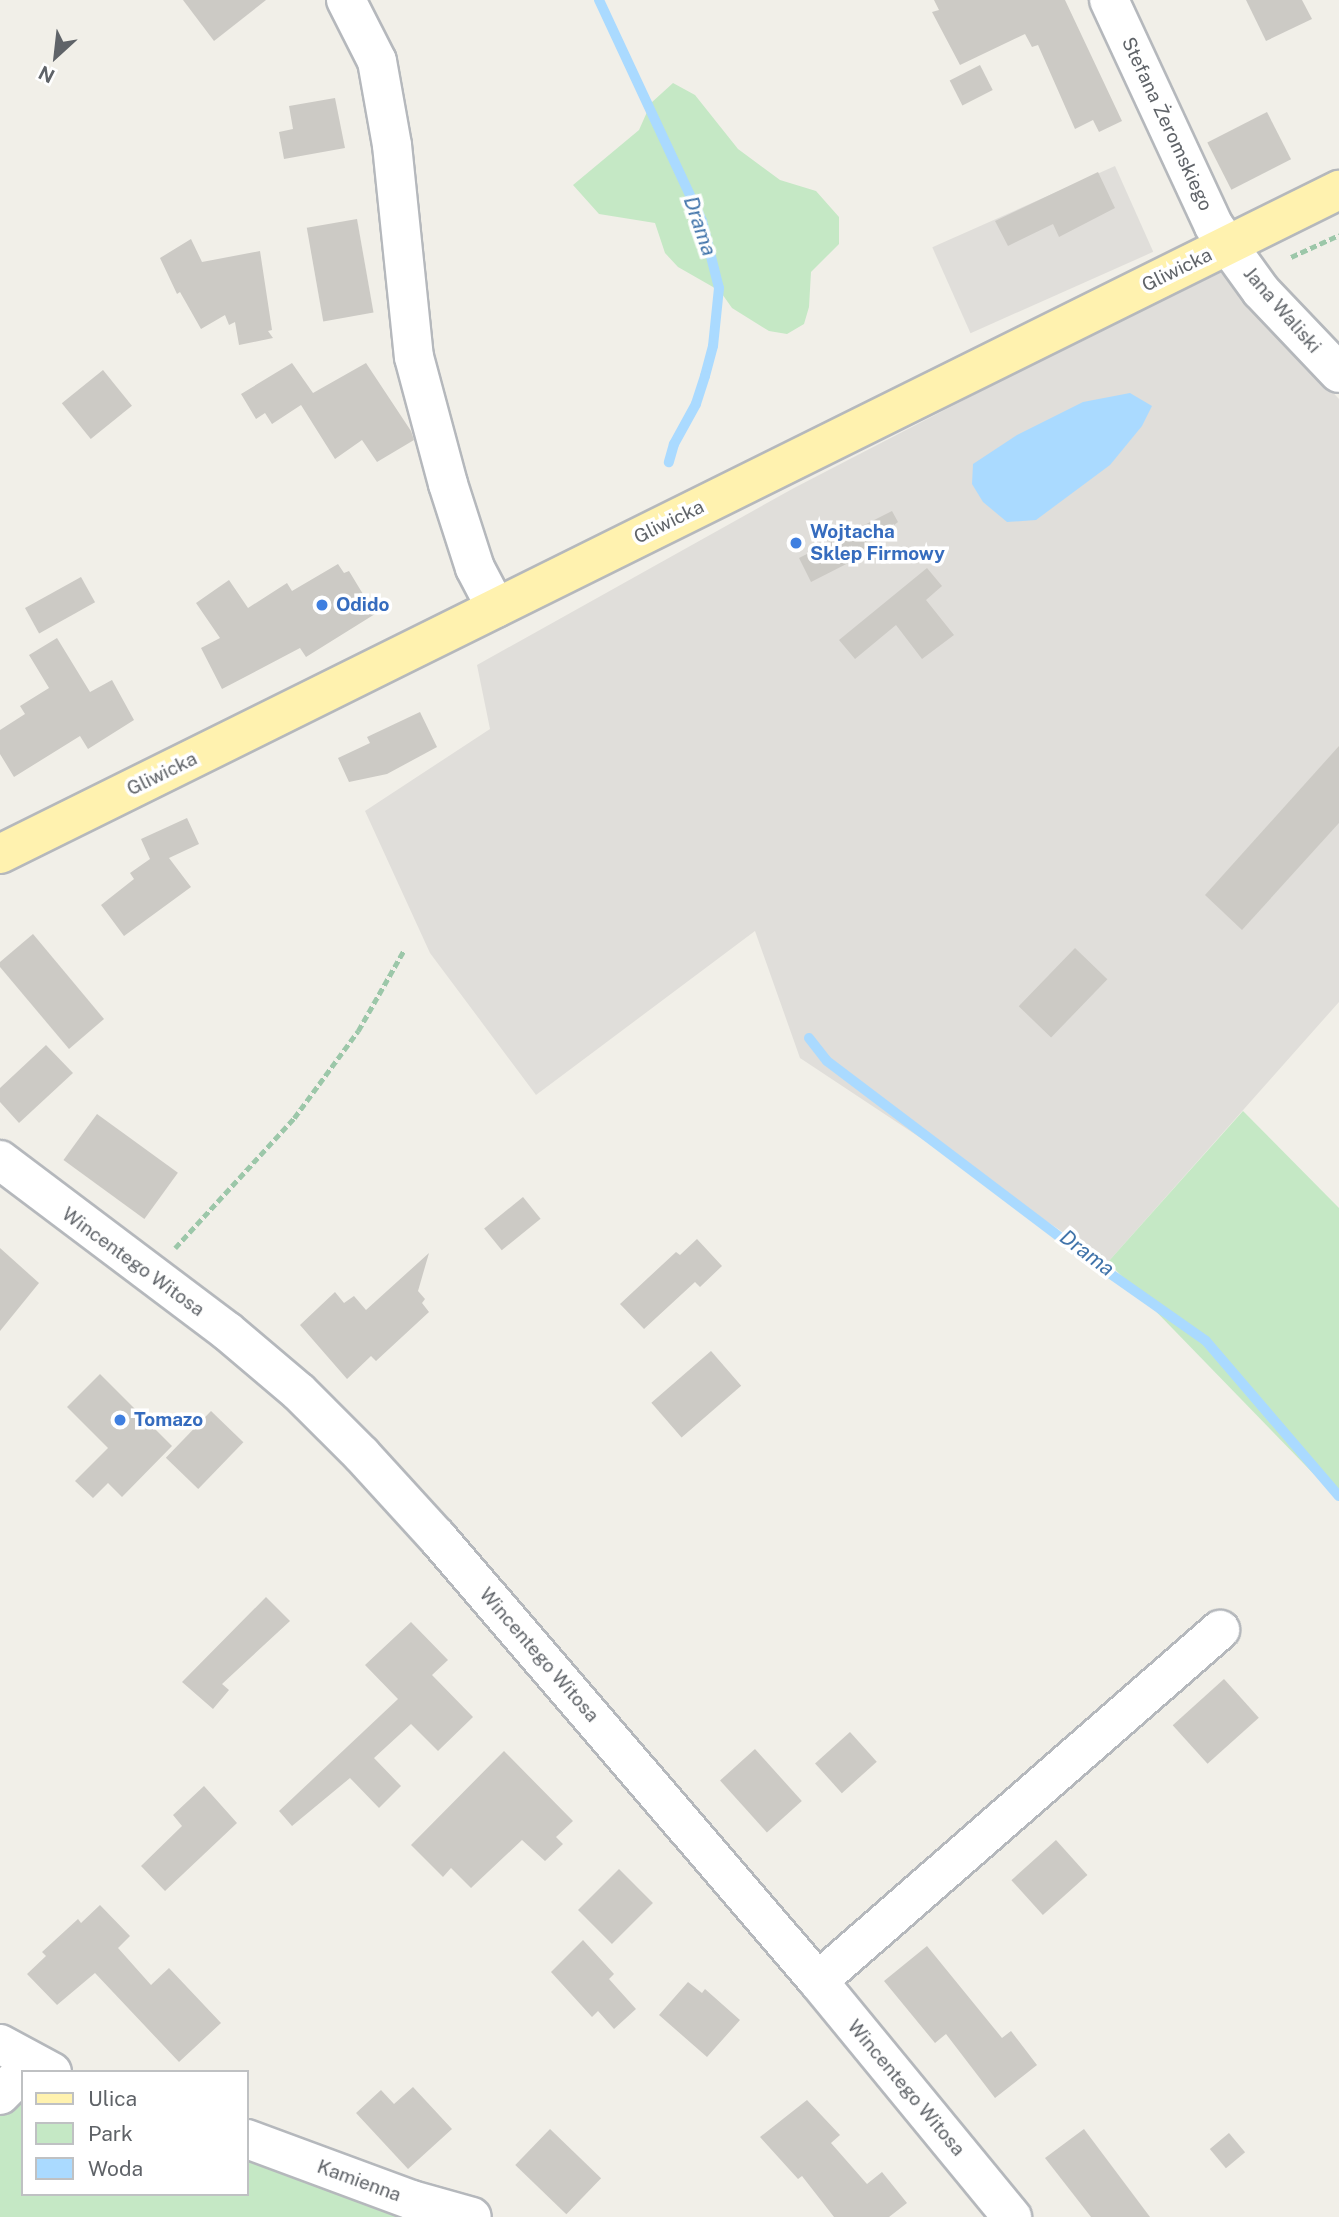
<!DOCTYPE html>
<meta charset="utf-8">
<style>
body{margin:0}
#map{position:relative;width:1339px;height:2217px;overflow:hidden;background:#f1efe8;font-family:"Public Sans",sans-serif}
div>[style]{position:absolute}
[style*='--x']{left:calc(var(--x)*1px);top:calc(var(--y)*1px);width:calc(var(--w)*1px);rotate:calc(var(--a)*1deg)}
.industrial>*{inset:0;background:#e0deda;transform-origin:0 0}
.green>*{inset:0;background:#c5e8c5}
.water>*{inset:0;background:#aadaff}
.stream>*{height:10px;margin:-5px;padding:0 5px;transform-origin:5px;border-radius:5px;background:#aadaff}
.building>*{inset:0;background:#cccac5;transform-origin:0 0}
.path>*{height:4.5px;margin-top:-2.25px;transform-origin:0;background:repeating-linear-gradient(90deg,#9cc7a9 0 7px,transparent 0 10.5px)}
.roads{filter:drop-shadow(2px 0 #b5b8bc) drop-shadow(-2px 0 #b5b8bc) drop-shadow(0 2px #b5b8bc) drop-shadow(0 -2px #b5b8bc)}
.minor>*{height:38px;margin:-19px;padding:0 19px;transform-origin:19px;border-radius:19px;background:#fff}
.major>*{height:38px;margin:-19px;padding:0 19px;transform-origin:19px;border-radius:19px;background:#fff2af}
.dots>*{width:19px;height:19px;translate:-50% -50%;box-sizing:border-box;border:4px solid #fff;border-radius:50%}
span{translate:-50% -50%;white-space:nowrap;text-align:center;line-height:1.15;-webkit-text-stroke:7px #fff;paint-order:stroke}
.street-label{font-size:19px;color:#5f6368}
.shop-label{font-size:19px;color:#366cbe;font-weight:700}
.left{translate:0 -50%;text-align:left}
.water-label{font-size:21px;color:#4174aa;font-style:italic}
.legend{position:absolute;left:21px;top:2070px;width:228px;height:126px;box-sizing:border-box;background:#fff;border:2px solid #bfc1c3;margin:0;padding:9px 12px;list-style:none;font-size:21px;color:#5f6368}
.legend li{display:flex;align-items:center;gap:14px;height:35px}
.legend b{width:35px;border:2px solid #bfc1c3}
.north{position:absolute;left:21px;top:21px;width:70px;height:70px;-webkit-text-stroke:5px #fff;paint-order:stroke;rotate:207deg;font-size:19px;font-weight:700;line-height:28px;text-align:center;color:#5f6368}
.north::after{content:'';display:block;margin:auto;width:24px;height:32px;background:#5f6368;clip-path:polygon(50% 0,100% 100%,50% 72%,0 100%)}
</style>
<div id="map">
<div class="industrial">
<i style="left:1115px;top:166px;width:94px;height:200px;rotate:66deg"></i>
<i style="clip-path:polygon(1217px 269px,1339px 399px,1339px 1002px,1108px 1262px,800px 1058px,755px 931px,536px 1095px,430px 953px,365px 811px,490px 729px,477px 665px,794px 488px)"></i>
</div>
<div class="green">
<i style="clip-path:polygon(673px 83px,695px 95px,738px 149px,780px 180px,816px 191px,839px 217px,839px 244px,811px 272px,809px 307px,804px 324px,787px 334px,769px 331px,732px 308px,720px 291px,678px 267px,665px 253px,655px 223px,599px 214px,573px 185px,639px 130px,651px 103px)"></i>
<i style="clip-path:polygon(1243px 1111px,1339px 1208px,1339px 1500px,1108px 1262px)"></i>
<i style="clip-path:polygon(0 2033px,74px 2072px,23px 2072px,23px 2194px,247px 2194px,247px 2141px,477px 2217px,0 2217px)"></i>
</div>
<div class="water">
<i style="clip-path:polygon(1130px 393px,1152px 406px,1142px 426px,1110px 465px,1036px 520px,1007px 522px,983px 502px,972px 484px,973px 464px,1017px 435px,1083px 402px)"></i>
</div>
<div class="stream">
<i style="--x:599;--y:0;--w:244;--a:65"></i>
<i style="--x:702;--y:221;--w:69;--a:75.8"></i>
<i style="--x:719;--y:288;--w:58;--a:95.9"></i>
<i style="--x:713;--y:346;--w:31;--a:105"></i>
<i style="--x:705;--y:376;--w:29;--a:108"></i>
<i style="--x:696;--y:404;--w:46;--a:118.8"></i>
<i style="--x:674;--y:444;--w:19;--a:106"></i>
<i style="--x:809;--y:1038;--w:29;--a:52"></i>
<i style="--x:827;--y:1061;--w:315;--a:37.1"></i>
<i style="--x:1078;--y:1251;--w:156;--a:35.1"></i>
<i style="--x:1206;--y:1341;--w:204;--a:49.4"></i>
</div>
<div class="building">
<i style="clip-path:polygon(183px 0,266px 0,214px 41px)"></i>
<i style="clip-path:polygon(934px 0,1065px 0,1122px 121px,1099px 132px,1093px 120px,1075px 129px,1038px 45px,1032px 47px,1025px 34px,960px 65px,932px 12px,939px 10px)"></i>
<i style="clip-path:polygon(1246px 0,1302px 0,1312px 19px,1266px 41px)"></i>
<i style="left:980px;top:65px;width:28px;height:34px;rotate:63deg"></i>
<i style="clip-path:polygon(335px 98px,345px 148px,284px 159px,279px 132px,293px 129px,289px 106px)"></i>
<i style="left:1267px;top:112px;width:53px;height:67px;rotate:63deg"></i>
<i style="clip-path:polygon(1098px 172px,1115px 208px,1059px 237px,1053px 224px,1008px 246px,995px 221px)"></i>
<i style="left:357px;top:219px;width:95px;height:51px;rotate:80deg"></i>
<i style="clip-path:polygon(191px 239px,202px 262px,260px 251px,272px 330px,268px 331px,273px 338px,239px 345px,235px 322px,229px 325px,225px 315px,201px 329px,180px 292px,177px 294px,160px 258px)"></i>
<i style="clip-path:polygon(292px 363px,313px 393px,366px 363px,411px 431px,414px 440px,377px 462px,362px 440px,335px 459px,301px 405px,272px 424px,265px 413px,256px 419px,241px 394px)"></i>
<i style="left:103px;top:370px;width:46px;height:53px;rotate:51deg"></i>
<i style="clip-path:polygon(892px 511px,898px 522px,861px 551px,864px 555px,811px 582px,799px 558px)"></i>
<i style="clip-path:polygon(338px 564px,344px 573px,349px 571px,375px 614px,306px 657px,300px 648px,222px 689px,201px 648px,220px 638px,196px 603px,229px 580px,248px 608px,287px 583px,292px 591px)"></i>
<i style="clip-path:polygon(927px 568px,942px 586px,926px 600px,954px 635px,922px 659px,896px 625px,855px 659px,839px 640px)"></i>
<i style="left:81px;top:577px;width:29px;height:64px;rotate:61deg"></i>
<i style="clip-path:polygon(57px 638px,90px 692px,112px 680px,134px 720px,88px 749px,80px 736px,14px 777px,0 754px,0 730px,25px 714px,20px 706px,49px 688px,29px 655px)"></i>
<i style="clip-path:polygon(420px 712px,437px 747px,387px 774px,349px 782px,338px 758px,370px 743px,367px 737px)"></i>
<i style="clip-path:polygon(1339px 746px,1339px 823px,1242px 930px,1205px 895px)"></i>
<i style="clip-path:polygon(187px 818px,199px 844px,169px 858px,191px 887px,124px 936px,101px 905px,134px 879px,130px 873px,150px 859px,141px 839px)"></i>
<i style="clip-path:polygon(33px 934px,104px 1019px,69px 1049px,0 967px,0 962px)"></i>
<i style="left:1075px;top:948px;width:45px;height:81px;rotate:44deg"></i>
<i style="clip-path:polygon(46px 1045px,73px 1073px,19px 1123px,0 1102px,0 1088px)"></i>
<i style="left:97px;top:1114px;width:100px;height:57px;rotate:36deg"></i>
<i style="left:523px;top:1197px;width:28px;height:50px;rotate:51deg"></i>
<i style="clip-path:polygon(697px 1239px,722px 1266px,700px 1287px,695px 1282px,644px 1329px,620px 1304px,676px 1252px,680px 1255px)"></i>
<i style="clip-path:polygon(0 1248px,39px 1283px,0 1331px)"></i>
<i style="clip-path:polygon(429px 1253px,418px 1291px,425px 1299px,422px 1303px,429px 1312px,376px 1361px,371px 1356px,347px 1379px,300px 1325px,335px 1292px,344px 1303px,354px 1296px,366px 1310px)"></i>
<i style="left:711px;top:1351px;width:46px;height:79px;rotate:49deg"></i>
<i style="clip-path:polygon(100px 1374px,172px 1446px,122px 1497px,108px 1483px,93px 1498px,75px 1481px,108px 1448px,67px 1407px)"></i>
<i style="left:211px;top:1411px;width:45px;height:65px;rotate:44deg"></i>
<i style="clip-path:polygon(266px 1597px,290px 1621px,222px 1684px,229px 1690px,213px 1709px,182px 1682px)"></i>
<i style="clip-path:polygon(411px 1622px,448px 1660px,432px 1675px,473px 1717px,438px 1751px,411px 1724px,374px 1758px,401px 1786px,379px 1808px,350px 1778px,292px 1826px,279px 1811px,398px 1699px,365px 1665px)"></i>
<i style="left:1224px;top:1679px;width:52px;height:69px;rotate:48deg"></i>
<i style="left:850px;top:1732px;width:40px;height:47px;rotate:48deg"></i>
<i style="left:755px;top:1749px;width:70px;height:47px;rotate:48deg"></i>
<i style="clip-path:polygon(504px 1751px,573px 1821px,556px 1837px,563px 1844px,545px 1861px,522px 1840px,471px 1888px,451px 1868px,443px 1877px,411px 1845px)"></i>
<i style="clip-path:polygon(204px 1786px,237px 1823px,165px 1891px,141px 1866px,182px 1826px,173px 1815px)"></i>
<i style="left:1056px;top:1840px;width:47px;height:60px;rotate:48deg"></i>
<i style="left:619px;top:1869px;width:48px;height:58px;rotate:45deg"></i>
<i style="clip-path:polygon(100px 1905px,130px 1936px,118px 1948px,151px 1985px,169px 1968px,221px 2023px,179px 2062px,95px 1973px,57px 2005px,27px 1974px,46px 1956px,42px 1952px,78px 1919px,81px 1923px)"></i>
<i style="clip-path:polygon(583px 1940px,614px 1974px,609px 1979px,636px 2009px,614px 2029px,598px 2011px,592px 2017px,551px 1972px)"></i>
<i style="clip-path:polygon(927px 1946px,1002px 2038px,1011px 2031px,1037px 2065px,995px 2098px,946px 2034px,935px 2043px,884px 1981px)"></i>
<i style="clip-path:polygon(688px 1982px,702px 1993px,705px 1989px,740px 2020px,707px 2057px,659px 2015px)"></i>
<i style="clip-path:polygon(413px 2087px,452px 2129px,408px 2169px,356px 2113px,381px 2090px,394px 2104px)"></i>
<i style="clip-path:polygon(807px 2100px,840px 2135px,831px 2143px,867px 2184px,882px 2172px,907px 2203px,889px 2217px,834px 2217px,802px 2176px,798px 2179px,760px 2137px)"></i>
<i style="left:550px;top:2129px;width:71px;height:50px;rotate:44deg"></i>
<i style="clip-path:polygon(1084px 2129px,1150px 2217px,1091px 2217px,1045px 2158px)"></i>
<i style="left:1229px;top:2133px;width:25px;height:25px;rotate:50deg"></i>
</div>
<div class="path">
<i style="--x:1291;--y:257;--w:53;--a:-24.6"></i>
<i style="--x:175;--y:1248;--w:176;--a:-47.5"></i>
<i style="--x:294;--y:1118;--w:108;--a:-53.7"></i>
<i style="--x:358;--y:1031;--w:93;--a:-60.4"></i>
</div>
<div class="roads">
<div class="minor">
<i style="--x:346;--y:0;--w:68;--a:63.1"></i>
<i style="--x:377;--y:61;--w:85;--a:79.9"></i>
<i style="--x:392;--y:145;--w:213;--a:84.1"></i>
<i style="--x:414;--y:357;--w:131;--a:75"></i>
<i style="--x:448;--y:484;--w:88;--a:72.2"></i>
<i style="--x:475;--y:568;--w:45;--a:62.3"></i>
<i style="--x:1109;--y:0;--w:249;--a:65.1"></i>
<i style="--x:1214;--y:226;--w:80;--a:54.1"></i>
<i style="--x:1261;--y:291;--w:113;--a:46.4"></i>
<i style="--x:0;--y:1160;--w:284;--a:37"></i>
<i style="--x:227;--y:1331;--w:94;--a:40.3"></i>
<i style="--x:299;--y:1392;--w:89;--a:45"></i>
<i style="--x:362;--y:1455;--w:111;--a:47.6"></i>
<i style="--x:437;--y:1537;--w:585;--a:49.37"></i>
<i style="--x:818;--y:1981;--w:306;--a:50.6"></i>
<i style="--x:818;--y:1981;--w:534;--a:-41.13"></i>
<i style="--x:0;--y:2044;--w:59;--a:28.3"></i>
<i style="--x:0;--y:2095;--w:33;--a:-45"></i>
<i style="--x:247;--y:2139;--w:176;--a:20.3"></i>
<i style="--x:412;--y:2200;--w:62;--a:15.8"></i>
</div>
<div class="major">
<i style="--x:0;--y:854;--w:1495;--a:-26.38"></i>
</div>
</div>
<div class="dots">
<i style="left:796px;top:543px;background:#3f7fe0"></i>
<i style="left:322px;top:605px;background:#3f7fe0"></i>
<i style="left:120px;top:1420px;background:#3f7fe0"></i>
</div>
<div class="street-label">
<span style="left:1167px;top:124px;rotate:65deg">Stefana Żeromskiego</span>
<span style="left:1177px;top:270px;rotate:-26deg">Gliwicka</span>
<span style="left:1282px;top:310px;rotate:49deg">Jana Waliski</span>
<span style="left:669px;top:522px;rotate:-26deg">Gliwicka</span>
<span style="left:162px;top:774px;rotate:-26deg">Gliwicka</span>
<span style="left:133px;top:1262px;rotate:36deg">Wincentego Witosa</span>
<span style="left:539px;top:1655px;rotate:49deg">Wincentego Witosa</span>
<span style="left:906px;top:2088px;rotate:50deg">Wincentego Witosa</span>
<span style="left:359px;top:2181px;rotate:20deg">Kamienna</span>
</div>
<div class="shop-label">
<span class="left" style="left:810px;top:543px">Wojtacha<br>Sklep Firmowy</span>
<span class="left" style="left:336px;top:605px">Odido</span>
<span class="left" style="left:134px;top:1420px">Tomazo</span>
</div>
<div class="water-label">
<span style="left:700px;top:226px;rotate:71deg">Drama</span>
<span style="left:1087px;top:1253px;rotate:37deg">Drama</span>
</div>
<ul class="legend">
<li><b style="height:9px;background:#fff2af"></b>Ulica</li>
<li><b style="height:19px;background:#c5e8c5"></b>Park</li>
<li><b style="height:19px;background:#aadaff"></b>Woda</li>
</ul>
<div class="north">N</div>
</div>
